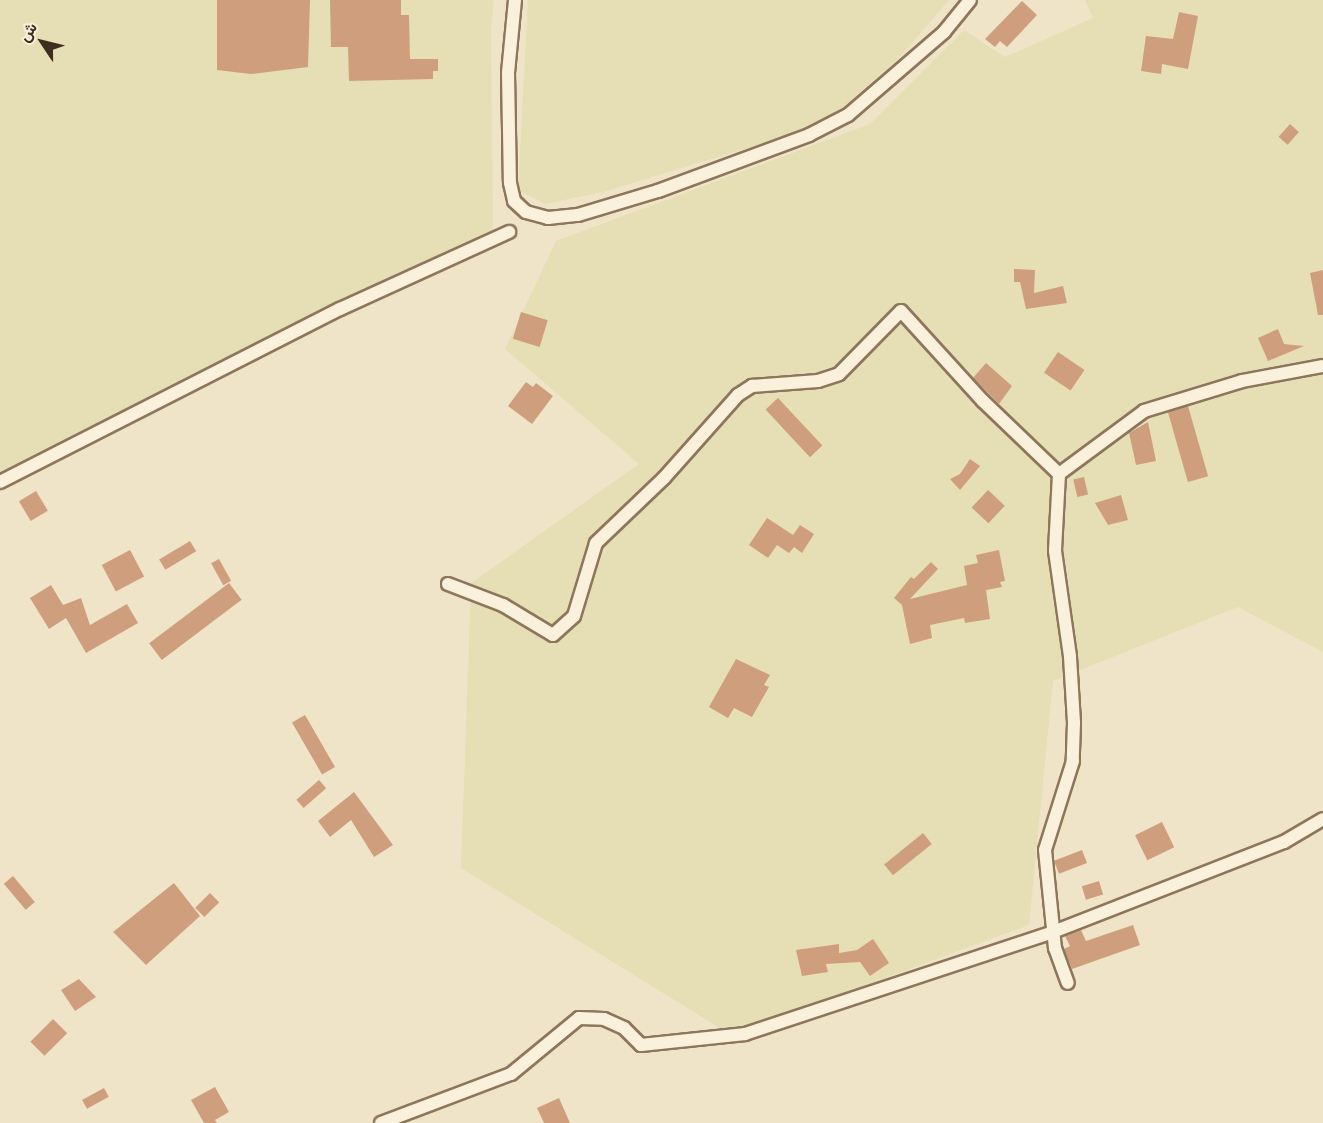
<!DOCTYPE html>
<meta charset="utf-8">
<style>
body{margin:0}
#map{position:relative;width:1323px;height:1123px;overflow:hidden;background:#f0e4c8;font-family:"Noto Serif",Vazirmatn,serif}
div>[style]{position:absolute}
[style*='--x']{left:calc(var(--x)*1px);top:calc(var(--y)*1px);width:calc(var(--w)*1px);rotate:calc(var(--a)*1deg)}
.farmland>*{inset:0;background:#e6deb5}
.building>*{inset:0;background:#cf9f7d;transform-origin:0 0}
.roads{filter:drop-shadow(2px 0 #8d765c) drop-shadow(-2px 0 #8d765c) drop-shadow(0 2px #8d765c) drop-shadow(0 -2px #8d765c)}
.minor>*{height:12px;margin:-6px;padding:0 6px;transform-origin:6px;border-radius:6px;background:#faf1dc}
span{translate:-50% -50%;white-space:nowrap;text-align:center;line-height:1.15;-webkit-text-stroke:4.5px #f7eed8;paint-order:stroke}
.north{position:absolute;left:12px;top:12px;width:60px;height:60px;-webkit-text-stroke:4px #f7eed8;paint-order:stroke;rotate:305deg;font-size:16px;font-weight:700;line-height:24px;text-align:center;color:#3d2e20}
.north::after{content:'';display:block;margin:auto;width:21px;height:27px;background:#3d2e20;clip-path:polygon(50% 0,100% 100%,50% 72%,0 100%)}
</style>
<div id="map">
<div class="farmland">
<i style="clip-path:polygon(0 0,494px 0,491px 28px,493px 239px,0 481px)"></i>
<i style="clip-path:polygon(528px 0,949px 0,899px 58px,833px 116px,784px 137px,603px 192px,545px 204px,518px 190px)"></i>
<i style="clip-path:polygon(1085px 0,1323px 0,1323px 652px,1238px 607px,1053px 681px,1029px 925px,731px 1035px,461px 868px,471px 583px,639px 464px,505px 349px,556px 241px,870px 124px,964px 30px,1005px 57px,1093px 18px)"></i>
</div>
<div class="building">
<i style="clip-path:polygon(217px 0,310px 0,308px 67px,251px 74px,217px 70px)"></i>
<i style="clip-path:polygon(330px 0,401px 0,401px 15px,409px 15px,410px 59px,438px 59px,438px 71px,433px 71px,433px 79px,349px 81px,348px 47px,331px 47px)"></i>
<i style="clip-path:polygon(1022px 1px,1037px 15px,1007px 47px,1000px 41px,995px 47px,985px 39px)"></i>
<i style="clip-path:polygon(1179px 12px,1198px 16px,1188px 69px,1162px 64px,1161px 74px,1141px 71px,1146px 36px,1173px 39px)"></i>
<i style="left:1290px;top:124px;width:12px;height:17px;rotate:42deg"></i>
<i style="clip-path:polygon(1014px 269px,1035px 270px,1034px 293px,1063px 286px,1067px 303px,1026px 309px,1020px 282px,1014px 282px)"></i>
<i style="clip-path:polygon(1323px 270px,1323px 315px,1318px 315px,1310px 273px)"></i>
<i style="left:521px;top:312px;width:28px;height:28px;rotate:17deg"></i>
<i style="clip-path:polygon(1278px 329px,1284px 344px,1304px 346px,1268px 361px,1258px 338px)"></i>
<i style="left:1058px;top:352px;width:32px;height:25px;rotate:34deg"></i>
<i style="clip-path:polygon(986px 363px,1012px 386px,999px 404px,973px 378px)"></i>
<i style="clip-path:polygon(526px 382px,533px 387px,536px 383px,553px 396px,532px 424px,508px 406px)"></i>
<i style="left:778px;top:398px;width:65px;height:17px;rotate:47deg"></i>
<i style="left:1188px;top:406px;width:73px;height:21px;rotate:74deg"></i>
<i style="clip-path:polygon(1148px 422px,1156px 461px,1136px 465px,1129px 433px)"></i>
<i style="clip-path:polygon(970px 459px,980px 466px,960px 490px,950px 479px,960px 474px)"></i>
<i style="left:1084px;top:477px;width:18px;height:11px;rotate:77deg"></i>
<i style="left:988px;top:490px;width:23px;height:24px;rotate:43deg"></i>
<i style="left:36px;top:491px;width:23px;height:20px;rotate:59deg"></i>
<i style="clip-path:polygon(1121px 495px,1128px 520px,1108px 525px,1095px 503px)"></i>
<i style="clip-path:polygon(767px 518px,793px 535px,800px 525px,814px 534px,802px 553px,794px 547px,789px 553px,777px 545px,768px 558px,749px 545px)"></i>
<i style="left:190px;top:541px;width:12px;height:36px;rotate:59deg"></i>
<i style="left:130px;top:550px;width:30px;height:32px;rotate:62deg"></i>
<i style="clip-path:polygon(999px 550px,1005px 581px,1000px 582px,1002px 587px,986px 590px,990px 619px,965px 623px,964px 618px,930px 625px,932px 638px,910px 644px,902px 605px,894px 598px,911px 577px,914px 579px,931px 562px,938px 569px,910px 599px,967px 585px,964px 566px,978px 563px,976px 555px)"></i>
<i style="left:219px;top:559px;width:25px;height:9px;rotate:61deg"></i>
<i style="left:229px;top:583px;width:21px;height:100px;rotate:53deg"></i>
<i style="clip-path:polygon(51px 585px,63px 605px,81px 598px,90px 625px,127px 604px,138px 623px,86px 653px,66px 618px,49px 629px,30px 598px)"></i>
<i style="clip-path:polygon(736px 659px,770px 675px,764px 685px,769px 687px,752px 717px,734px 708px,728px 718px,709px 707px)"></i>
<i style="left:305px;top:715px;width:60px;height:15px;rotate:60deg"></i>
<i style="left:319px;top:780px;width:11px;height:30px;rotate:49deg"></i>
<i style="clip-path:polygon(354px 792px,393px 845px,374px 857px,351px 820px,330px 837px,318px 821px)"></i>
<i style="left:1162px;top:822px;width:28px;height:30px;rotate:64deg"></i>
<i style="left:923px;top:833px;width:14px;height:50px;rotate:51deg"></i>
<i style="left:1082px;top:850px;width:14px;height:30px;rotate:69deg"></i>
<i style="left:13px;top:876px;width:34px;height:12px;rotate:50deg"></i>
<i style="left:1099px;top:881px;width:14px;height:18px;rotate:73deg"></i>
<i style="clip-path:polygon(174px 883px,200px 916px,146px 965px,113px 932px)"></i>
<i style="left:210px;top:893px;width:13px;height:21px;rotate:45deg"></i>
<i style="clip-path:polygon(1133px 925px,1140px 945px,1072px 969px,1064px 949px,1070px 946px,1065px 936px,1081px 930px,1086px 941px)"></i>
<i style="clip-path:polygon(873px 939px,889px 963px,870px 976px,860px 962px,826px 964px,828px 972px,802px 976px,796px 950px,839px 944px,839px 953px,857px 950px)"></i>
<i style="clip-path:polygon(79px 979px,96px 997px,75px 1011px,61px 990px)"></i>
<i style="left:53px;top:1019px;width:20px;height:32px;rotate:45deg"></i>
<i style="clip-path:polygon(215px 1087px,229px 1112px,215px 1120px,217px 1123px,204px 1123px,191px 1100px)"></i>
<i style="left:104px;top:1088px;width:10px;height:25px;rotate:61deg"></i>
<i style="clip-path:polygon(559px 1098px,570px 1123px,544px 1123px,537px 1108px)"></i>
</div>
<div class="roads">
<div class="minor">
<i style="--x:515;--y:0;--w:73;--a:95.5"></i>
<i style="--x:508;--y:73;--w:110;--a:89"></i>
<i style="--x:510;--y:183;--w:18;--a:77"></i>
<i style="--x:514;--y:201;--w:16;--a:43"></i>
<i style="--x:526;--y:212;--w:23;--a:15"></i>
<i style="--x:548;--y:218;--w:30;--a:-6"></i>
<i style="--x:578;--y:215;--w:84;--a:-16.7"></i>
<i style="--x:658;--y:191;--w:161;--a:-20.3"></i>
<i style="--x:809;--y:135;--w:44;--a:-27.1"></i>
<i style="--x:848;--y:115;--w:127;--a:-40.8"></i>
<i style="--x:944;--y:32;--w:41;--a:-50.9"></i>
<i style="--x:1059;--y:474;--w:77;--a:93"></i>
<i style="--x:1055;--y:551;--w:107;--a:81.9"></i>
<i style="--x:1070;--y:657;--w:66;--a:86.5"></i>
<i style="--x:1074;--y:723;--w:38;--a:92"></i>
<i style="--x:1073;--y:761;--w:93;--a:107.5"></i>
<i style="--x:1045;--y:850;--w:99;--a:84.2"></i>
<i style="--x:1055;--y:948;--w:37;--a:70"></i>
<i style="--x:1059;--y:474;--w:106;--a:-36.5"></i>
<i style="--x:1144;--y:411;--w:102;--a:-17"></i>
<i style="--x:1242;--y:381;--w:82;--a:-10.5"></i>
<i style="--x:0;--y:482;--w:381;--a:-27"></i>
<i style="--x:340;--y:309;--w:186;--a:-24.5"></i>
<i style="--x:448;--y:584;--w:59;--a:20.9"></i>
<i style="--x:503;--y:605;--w:58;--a:31"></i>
<i style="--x:553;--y:635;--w:28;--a:-42"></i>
<i style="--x:574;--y:616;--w:76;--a:-73.2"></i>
<i style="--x:596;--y:543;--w:94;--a:-43.7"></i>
<i style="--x:664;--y:478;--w:111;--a:-48.3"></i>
<i style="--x:738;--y:395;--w:17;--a:-33"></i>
<i style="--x:752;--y:386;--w:66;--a:-4.3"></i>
<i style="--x:818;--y:381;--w:22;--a:-18"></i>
<i style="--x:839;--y:374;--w:88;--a:-45.5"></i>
<i style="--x:901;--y:311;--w:122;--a:47.7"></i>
<i style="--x:983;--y:401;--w:105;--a:43.8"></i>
<i style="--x:381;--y:1123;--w:139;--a:-20.7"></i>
<i style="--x:511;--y:1074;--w:88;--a:-39.5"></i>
<i style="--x:579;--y:1018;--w:25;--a:2"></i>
<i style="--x:604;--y:1019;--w:22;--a:24"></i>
<i style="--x:624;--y:1028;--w:24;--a:45"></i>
<i style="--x:641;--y:1045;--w:105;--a:-6"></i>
<i style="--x:745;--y:1034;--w:324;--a:-18.3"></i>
<i style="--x:1053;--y:932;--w:248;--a:-21.3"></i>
<i style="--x:1284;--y:842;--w:45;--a:-30.5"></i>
</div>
</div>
<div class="north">ش</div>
</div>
